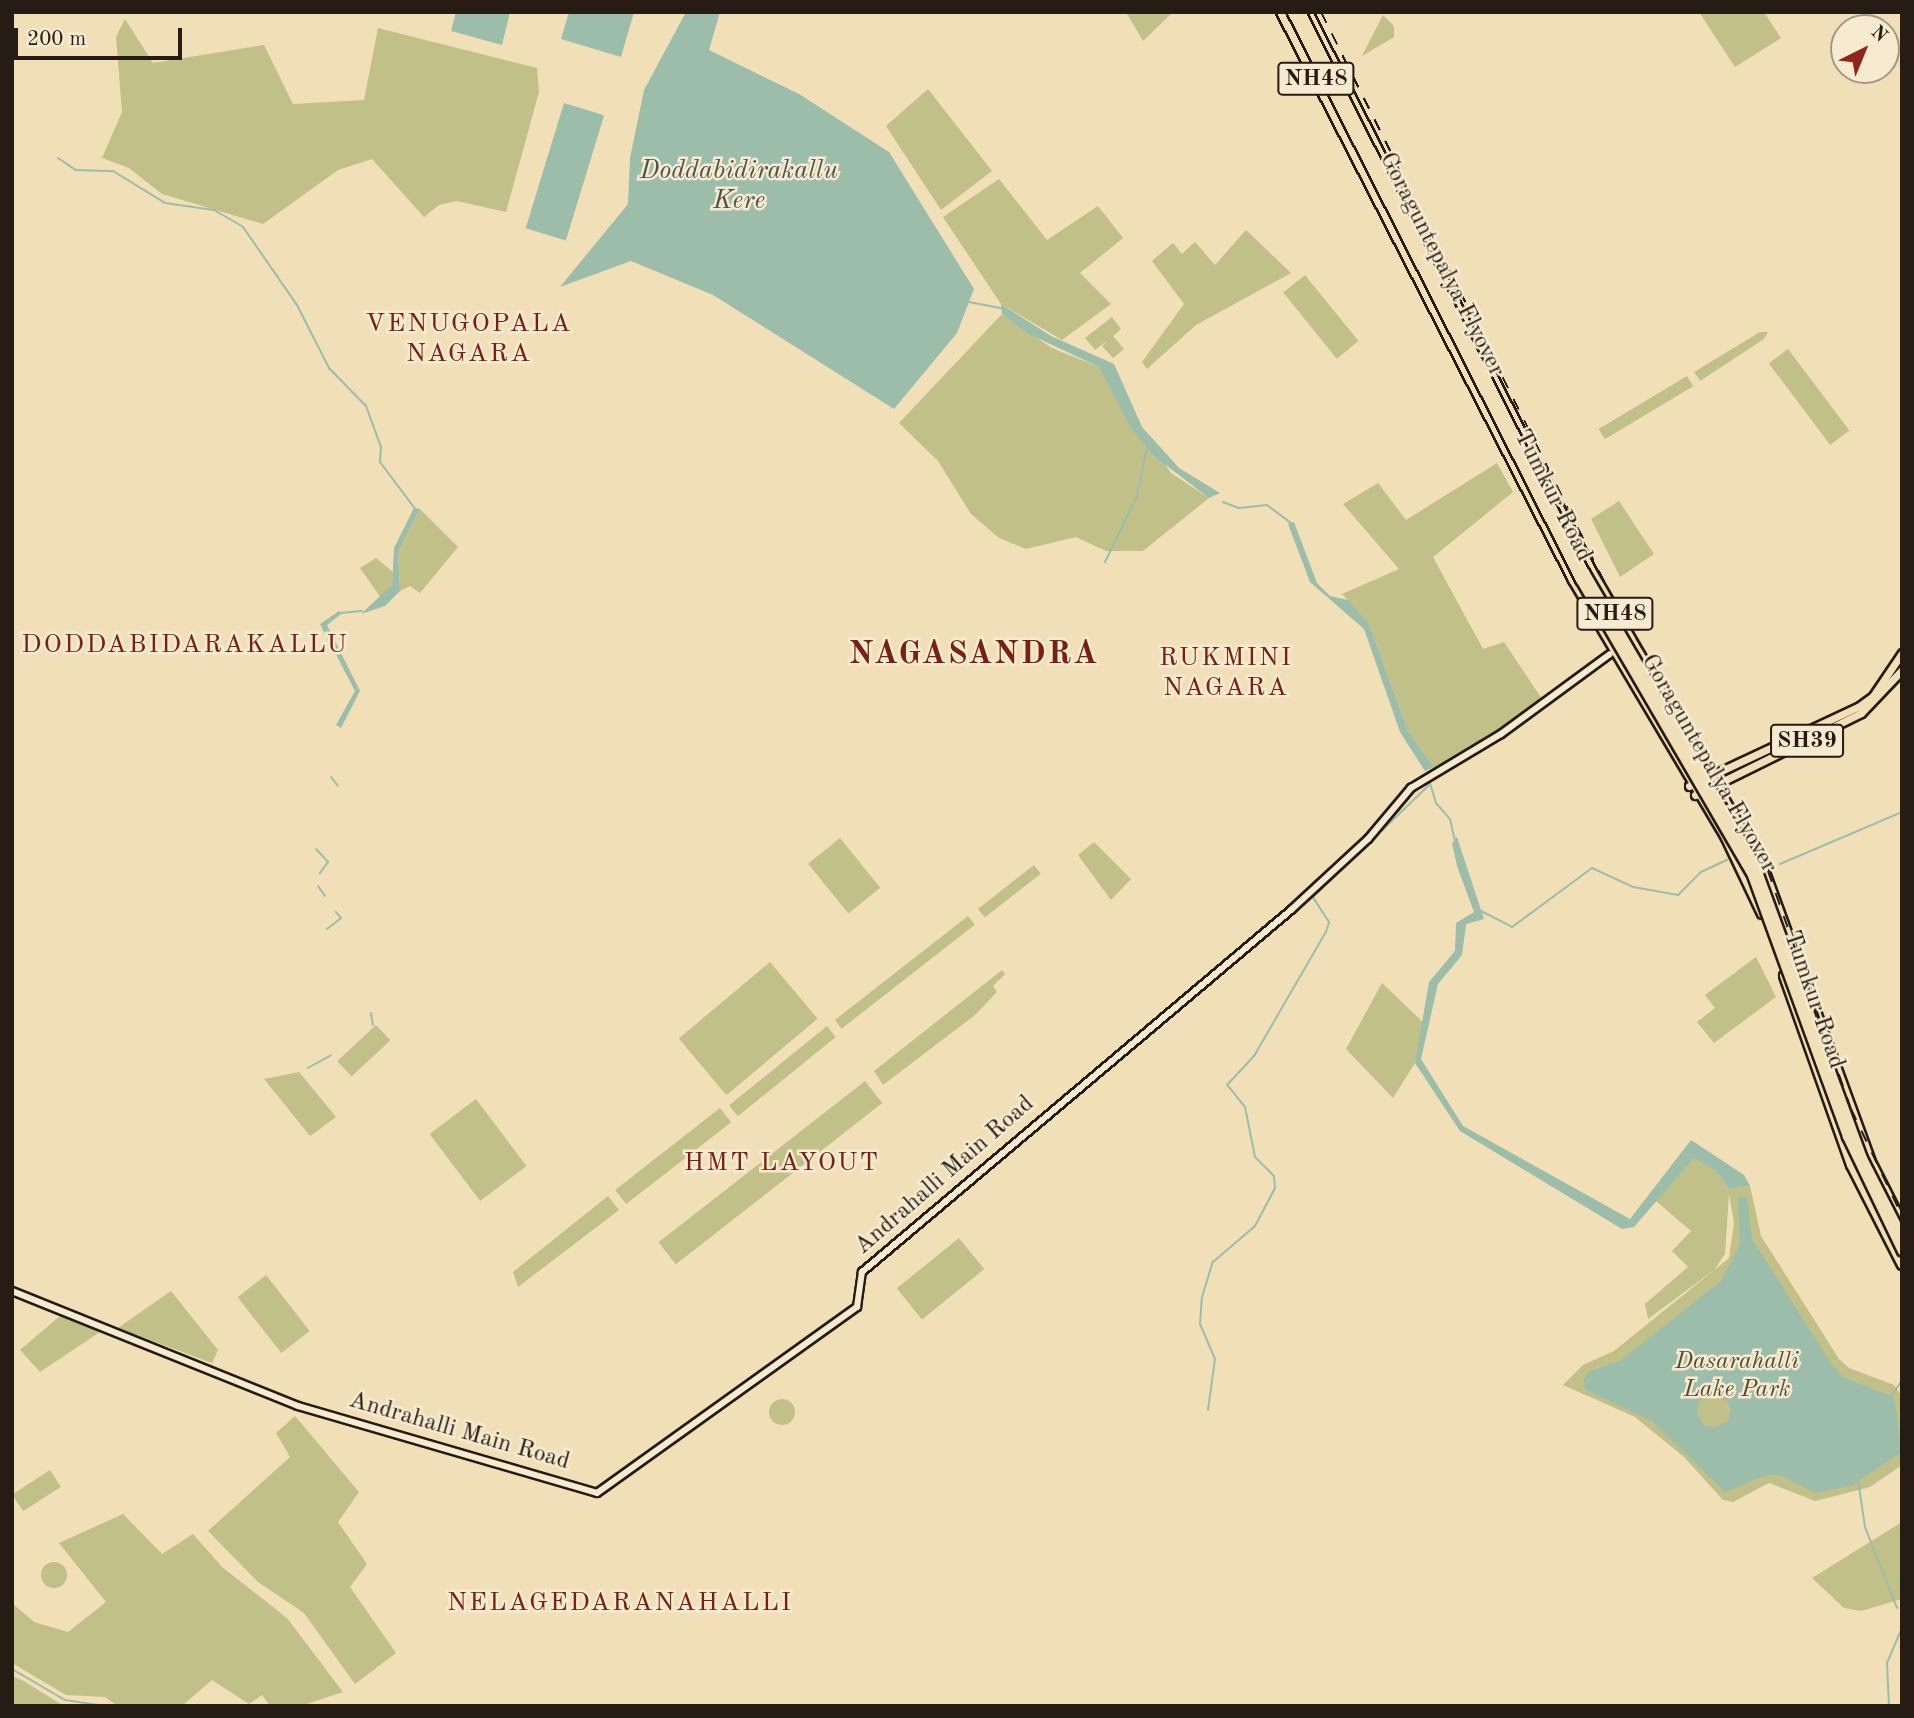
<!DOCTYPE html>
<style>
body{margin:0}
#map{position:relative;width:1914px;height:1718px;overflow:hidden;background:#f1dfb7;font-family:"Old Standard TT",serif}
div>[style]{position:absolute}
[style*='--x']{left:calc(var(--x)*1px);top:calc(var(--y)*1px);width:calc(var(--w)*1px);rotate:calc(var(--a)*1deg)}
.green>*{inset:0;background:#c1c089;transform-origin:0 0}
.round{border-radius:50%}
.water>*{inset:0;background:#9bbdaa;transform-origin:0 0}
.stream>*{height:2px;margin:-1px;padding:0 1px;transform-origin:1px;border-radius:1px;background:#9bbdaa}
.roads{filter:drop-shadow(2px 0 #261c13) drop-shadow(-2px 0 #261c13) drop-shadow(0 2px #261c13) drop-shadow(0 -2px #261c13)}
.secondary>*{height:6px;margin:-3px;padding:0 3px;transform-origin:3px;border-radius:3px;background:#f6ead0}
.primary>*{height:7px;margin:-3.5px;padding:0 3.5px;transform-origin:3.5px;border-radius:3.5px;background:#f1dfb7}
.trunk>*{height:8px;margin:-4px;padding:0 4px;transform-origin:4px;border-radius:4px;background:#f1dfb7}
.rail>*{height:2px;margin-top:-1px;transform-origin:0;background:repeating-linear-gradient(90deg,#261c13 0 12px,transparent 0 24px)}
.bridges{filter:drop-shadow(2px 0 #261c13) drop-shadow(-2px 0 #261c13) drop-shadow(0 2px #261c13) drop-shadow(0 -2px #261c13)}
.motorway-bridge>*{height:9px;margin:-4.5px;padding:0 4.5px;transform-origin:4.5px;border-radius:4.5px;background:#f1dfb7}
span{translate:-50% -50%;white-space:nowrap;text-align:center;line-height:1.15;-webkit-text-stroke:5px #f6ead0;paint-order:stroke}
.shield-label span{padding:2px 5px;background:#f6ead0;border:2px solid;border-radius:5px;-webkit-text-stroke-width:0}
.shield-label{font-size:23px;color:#261c13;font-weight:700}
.street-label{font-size:24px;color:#261c13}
.park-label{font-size:24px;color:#544d36;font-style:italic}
.water-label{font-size:26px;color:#4f5448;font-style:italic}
.neighbourhood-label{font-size:26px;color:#7a1f14;letter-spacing:2px}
.district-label{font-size:32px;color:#7a1f14;font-weight:700;letter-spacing:2px}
.frame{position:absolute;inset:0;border:14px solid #261c13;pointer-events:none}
.north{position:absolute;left:1830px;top:14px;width:70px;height:70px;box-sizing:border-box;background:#f6ead0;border:2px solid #a39884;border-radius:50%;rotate:43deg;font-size:19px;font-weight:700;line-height:28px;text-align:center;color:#261c13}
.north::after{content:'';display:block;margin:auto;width:24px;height:32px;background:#8f2418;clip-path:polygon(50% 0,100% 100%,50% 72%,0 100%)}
.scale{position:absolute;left:14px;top:28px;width:168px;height:32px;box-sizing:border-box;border:4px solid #261c13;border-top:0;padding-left:9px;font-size:21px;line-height:24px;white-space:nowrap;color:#261c13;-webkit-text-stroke:5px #f6ead0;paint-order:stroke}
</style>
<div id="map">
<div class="green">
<i style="clip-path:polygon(1126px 12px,1173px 12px,1143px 41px)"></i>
<i style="clip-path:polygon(1699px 12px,1764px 12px,1781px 38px,1735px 67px)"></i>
<i style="clip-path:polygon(1383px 15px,1394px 26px,1394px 37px,1362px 56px)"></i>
<i style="clip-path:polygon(125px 19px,153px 63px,264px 45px,293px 104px,364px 100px,378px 28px,537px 68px,539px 92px,506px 212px,457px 201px,439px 205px,424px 217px,372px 159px,338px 170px,263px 224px,162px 194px,129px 168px,102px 158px,122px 112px,116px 37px)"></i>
<i style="clip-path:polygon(928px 89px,992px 171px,941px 210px,886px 126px)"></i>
<i style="clip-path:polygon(999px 179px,1047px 240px,1098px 206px,1123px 238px,1080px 273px,1111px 304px,1062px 340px,1001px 304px,943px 217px)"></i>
<i style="clip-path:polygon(1246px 230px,1291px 273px,1196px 325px,1147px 369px,1142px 362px,1184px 304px,1152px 261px,1173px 243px,1182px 254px,1195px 242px,1215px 265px)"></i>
<i style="left:1305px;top:275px;width:85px;height:28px;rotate:51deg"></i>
<i style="clip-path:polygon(1002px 314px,1052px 348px,1099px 367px,1171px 473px,1209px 498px,1143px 551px,1106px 551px,1076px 537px,1026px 549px,999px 538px,971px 514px,938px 461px,899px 423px)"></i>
<i style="clip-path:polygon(1112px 317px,1121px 329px,1113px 336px,1124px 349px,1113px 358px,1102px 346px,1108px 340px,1095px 350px,1085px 338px)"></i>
<i style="clip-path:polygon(1760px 332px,1768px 332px,1764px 339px,1700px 381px,1694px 372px)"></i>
<i style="left:1788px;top:349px;width:102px;height:24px;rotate:53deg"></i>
<i style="left:1687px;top:376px;width:12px;height:103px;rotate:59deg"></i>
<i style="clip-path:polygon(1497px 463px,1513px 492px,1433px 557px,1483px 649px,1504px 642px,1542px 699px,1461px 757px,1434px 767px,1408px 731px,1369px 624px,1342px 594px,1399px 569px,1343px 504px,1378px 483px,1406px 520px)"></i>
<i style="clip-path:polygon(1619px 501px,1654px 554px,1620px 577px,1591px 519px)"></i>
<i style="clip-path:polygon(420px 509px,458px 547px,420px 593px,410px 586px,400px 591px,398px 552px)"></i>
<i style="clip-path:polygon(376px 558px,393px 572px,392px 585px,381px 598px,360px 568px)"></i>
<i style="left:840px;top:838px;width:64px;height:41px;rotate:51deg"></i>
<i style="clip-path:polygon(1094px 842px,1131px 879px,1111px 900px,1078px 855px)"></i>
<i style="left:1034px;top:865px;width:11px;height:71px;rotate:52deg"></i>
<i style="left:968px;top:916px;width:11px;height:169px;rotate:52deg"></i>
<i style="clip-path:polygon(1756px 957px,1776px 997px,1714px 1043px,1697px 1022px,1715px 1008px,1705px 995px)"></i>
<i style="left:770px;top:962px;width:74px;height:119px;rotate:50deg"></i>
<i style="clip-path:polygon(1002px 970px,1005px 974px,993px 986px,997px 992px,975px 1015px,883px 1085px,874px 1071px)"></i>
<i style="clip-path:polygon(1382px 983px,1424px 1023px,1415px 1063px,1393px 1098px,1346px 1049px)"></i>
<i style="left:376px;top:1025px;width:21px;height:53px;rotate:47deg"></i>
<i style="left:827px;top:1026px;width:14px;height:126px;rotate:51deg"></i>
<i style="clip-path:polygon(299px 1072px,336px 1117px,310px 1136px,264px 1079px)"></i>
<i style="left:865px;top:1081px;width:28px;height:262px;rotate:52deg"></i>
<i style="left:476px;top:1099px;width:84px;height:58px;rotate:53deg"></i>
<i style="left:720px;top:1108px;width:18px;height:133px;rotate:52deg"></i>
<i style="clip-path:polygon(1694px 1157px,1716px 1171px,1729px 1189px,1750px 1186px,1761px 1236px,1839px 1359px,1849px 1368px,1894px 1385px,1902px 1397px,1902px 1465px,1870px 1487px,1815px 1501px,1769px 1483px,1733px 1502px,1723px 1500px,1684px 1457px,1635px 1417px,1563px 1385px,1583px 1365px,1614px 1351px,1729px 1258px,1734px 1223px,1729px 1194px,1725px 1254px,1714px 1270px,1648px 1319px,1645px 1304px,1688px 1267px,1672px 1251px,1691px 1231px,1656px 1201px)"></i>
<i style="clip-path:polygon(608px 1196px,619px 1210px,518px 1287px,513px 1272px)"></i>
<i style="left:959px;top:1238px;width:40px;height:80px;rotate:51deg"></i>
<i style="left:266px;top:1275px;width:71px;height:36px;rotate:52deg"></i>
<i style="clip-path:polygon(171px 1291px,218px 1350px,212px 1363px,118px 1328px)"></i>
<i style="clip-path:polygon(60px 1316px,100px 1332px,40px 1372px,20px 1350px)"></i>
<i class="round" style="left:769px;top:1399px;width:26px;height:26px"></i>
<i style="clip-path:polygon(295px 1416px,359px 1492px,338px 1522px,367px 1564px,350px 1587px,396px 1653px,355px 1684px,304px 1613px,258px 1582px,208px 1531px,290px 1457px,276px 1433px)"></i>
<i style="left:50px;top:1470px;width:20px;height:45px;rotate:57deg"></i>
<i style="clip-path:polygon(123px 1514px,162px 1554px,193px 1534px,222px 1567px,287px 1618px,343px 1692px,301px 1706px,270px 1706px,262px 1695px,249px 1704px,212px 1680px,182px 1706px,118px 1706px,105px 1697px,66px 1695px,12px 1663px,12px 1603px,34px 1622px,68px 1632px,106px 1602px,59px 1543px)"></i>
<i style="clip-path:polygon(1902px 1522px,1902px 1599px,1861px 1611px,1844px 1608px,1812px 1578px)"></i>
<i class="round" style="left:41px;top:1562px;width:26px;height:26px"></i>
<i style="clip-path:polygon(12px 1676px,22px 1680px,64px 1706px,12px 1706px)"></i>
</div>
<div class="water">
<i style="clip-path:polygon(456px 12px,510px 12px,502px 45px,451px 31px)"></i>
<i style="clip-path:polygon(569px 12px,634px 12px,621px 57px,561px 39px)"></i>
<i style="clip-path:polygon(686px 12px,720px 12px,709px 50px,799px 94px,889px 152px,974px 289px,957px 333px,894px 409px,713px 295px,631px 261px,560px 287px,628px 204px,630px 158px,644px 90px)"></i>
<i style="left:564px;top:103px;width:42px;height:131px;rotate:17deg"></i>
<i style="clip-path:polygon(1001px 304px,1051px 336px,1114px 364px,1142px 427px,1179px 468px,1220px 493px,1209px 498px,1154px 456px,1131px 428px,1099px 367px,1029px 334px,1002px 314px)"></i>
<i style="clip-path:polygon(414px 508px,420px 509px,398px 552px,400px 591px,385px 606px,361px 614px,392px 585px,394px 548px)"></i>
<i style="clip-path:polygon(1294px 522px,1317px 583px,1330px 596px,1348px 600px,1369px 624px,1408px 731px,1434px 767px,1425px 771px,1400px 732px,1364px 629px,1310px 582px,1288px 524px)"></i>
<i style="clip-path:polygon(339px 611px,341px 614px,327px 625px,360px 691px,341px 728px,336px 725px,355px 691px,320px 624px)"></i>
<i style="clip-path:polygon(1457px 837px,1484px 919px,1466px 924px,1462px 955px,1438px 984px,1421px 1059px,1463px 1126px,1630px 1219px,1691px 1140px,1744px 1175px,1750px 1186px,1729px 1189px,1716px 1171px,1694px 1158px,1634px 1227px,1622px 1229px,1460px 1131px,1415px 1063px,1429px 982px,1455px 951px,1456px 923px,1474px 912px,1457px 866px,1452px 843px)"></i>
<i style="clip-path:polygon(evenodd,1747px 1196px,1752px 1239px,1832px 1365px,1843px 1377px,1894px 1397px,1902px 1452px,1851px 1486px,1815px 1493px,1780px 1475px,1764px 1476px,1725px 1492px,1652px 1421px,1585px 1390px,1584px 1379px,1590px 1371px,1620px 1361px,1721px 1281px,1740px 1245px,1738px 1197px,1747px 1196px,1711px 1394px,1725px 1398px,1731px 1409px,1728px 1421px,1715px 1428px,1704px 1425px,1697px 1413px,1699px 1402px,1711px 1394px)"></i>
</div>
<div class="stream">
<i style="--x:58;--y:158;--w:22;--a:34"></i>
<i style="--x:76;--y:170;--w:37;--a:2"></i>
<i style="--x:113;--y:171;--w:61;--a:31.6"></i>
<i style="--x:165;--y:203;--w:49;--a:8.1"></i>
<i style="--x:214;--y:210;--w:34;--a:30"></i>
<i style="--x:243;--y:227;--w:95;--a:55.3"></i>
<i style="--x:297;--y:305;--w:71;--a:63.1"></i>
<i style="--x:329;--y:368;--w:53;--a:45.8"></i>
<i style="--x:366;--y:406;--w:44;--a:69.9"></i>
<i style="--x:381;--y:447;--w:15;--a:94"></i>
<i style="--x:380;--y:462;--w:60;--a:53.1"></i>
<i style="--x:969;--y:302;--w:33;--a:11"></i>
<i style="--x:1223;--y:502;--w:17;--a:21"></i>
<i style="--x:1239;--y:508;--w:28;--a:-6"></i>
<i style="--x:1267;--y:505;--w:31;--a:37"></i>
<i style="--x:1105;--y:562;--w:73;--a:-64.1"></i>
<i style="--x:1137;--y:496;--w:50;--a:-78.5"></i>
<i style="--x:340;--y:613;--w:22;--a:-5"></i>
<i style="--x:331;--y:777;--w:11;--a:52"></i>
<i style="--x:1429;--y:780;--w:24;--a:73"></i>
<i style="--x:1436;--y:803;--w:21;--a:49"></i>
<i style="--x:1450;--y:819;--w:23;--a:77"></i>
<i style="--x:316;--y:849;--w:18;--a:47"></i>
<i style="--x:328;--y:862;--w:14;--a:126"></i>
<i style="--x:1780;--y:864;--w:133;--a:-23.1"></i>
<i style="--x:318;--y:886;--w:12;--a:55"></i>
<i style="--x:1481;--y:911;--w:35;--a:27"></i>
<i style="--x:1512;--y:927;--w:99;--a:-36.4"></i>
<i style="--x:1592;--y:868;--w:45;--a:24.9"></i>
<i style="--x:1633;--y:887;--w:46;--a:10.1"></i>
<i style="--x:1678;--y:895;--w:33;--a:-45"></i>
<i style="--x:1701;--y:872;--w:29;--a:-25"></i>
<i style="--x:327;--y:929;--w:18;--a:-38"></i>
<i style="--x:341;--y:918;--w:8;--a:-130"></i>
<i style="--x:371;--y:1013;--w:12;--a:81"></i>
<i style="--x:308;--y:1068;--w:26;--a:-29"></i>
<i style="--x:1891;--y:1397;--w:20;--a:-57"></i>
<i style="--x:1208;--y:1410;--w:51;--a:-82.2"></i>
<i style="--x:1215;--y:1359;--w:38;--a:-113"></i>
<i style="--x:1200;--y:1324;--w:27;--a:-86"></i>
<i style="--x:1202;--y:1297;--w:37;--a:-73"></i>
<i style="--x:1213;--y:1262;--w:55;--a:-40.6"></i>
<i style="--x:1255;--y:1226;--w:43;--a:-62.2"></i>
<i style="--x:1275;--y:1188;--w:12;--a:-95"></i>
<i style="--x:1274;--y:1176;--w:27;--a:-135"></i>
<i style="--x:1255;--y:1157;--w:51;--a:-101.3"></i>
<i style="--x:1245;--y:1107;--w:28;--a:-129"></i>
<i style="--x:1227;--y:1085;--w:40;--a:-47"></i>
<i style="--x:1254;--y:1056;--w:143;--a:-59.9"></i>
<i style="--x:1326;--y:932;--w:10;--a:-73"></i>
<i style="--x:1329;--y:922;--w:30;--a:-123"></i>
<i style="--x:1313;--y:897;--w:161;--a:-44"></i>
<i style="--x:1858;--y:1480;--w:48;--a:81.5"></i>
<i style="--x:1865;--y:1527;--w:87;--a:68.4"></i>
<i style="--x:1901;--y:1617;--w:3;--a:72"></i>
<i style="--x:12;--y:1669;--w:61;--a:30.3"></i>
<i style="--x:65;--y:1700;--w:40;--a:8.5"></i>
<i style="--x:1889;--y:1706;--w:43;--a:-92.7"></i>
<i style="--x:1887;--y:1663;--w:38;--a:-67"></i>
</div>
<div class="roads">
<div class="secondary">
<i style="--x:12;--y:1291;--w:308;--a:21.9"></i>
<i style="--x:298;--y:1406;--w:311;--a:16.2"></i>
<i style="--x:597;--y:1493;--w:320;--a:-35.6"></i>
<i style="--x:857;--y:1307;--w:35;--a:-82"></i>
<i style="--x:862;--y:1272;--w:561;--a:-40.16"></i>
<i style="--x:1291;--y:910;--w:105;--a:-42.7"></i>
<i style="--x:1368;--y:839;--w:67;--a:-49.9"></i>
<i style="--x:1411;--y:788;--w:105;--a:-31"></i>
<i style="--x:1501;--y:734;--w:135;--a:-36.3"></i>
</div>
<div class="primary">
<i style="--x:1689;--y:786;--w:187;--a:-25.1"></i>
<i style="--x:1858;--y:707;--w:19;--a:-36"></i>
<i style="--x:1873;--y:696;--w:52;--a:-56"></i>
<i style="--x:1695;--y:795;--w:185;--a:-26.3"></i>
<i style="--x:1861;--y:713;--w:59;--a:-46.4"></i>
</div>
<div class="trunk">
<i style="--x:1281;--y:12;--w:639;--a:62.79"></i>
<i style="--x:1573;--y:580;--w:298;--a:59.3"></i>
<i style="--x:1725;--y:836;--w:86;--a:64.6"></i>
<i style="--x:1308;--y:12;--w:628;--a:63.11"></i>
<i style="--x:1592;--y:572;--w:338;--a:59.8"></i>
<i style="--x:1762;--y:864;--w:317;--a:69.9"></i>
<i style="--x:1871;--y:1162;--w:68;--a:63.1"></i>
<i style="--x:1784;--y:976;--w:201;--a:70.5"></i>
<i style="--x:1851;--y:1165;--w:112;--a:63"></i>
</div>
</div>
<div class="rail">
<i style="--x:1321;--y:12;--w:653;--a:63.55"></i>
<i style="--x:1612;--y:597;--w:291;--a:59.5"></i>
<i style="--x:1760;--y:848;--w:276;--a:70.8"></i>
<i style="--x:1851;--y:1109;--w:119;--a:64.5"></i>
</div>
<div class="bridges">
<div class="motorway-bridge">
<i style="--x:1292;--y:12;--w:636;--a:63.07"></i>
<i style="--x:1580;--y:579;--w:342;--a:59.8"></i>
<i style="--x:1752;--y:875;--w:278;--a:70"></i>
<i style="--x:1847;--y:1136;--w:127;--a:64.4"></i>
<i style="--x:1300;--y:12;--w:628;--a:63.11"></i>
<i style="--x:1584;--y:572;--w:337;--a:59.7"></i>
<i style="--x:1754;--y:863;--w:314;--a:69.9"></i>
<i style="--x:1862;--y:1158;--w:89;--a:63.1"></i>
</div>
</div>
<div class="shield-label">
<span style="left:1316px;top:79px">NH48</span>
<span style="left:1615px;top:614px">NH48</span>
<span style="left:1807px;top:741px">SH39</span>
</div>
<div class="street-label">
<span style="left:1441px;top:265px;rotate:63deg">Goraguntepalya Flyover</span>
<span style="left:1552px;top:496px;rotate:63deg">Tumkur Road</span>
<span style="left:1708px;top:764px;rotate:60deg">Goraguntepalya Flyover</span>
<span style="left:1813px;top:1000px;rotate:71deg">Tumkur Road</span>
<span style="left:945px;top:1176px;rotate:-41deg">Andrahalli Main Road</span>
<span style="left:459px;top:1432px;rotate:16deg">Andrahalli Main Road</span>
</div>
<div class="park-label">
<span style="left:1737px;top:1377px">Dasarahalli<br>Lake Park</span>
</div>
<div class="water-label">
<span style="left:739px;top:187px">Doddabidirakallu<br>Kere</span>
</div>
<div class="neighbourhood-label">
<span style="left:469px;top:340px">VENUGOPALA<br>NAGARA</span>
<span style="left:185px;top:646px">DODDABIDARAKALLU</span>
<span style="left:1226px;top:674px">RUKMINI<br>NAGARA</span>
<span style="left:782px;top:1164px">HMT LAYOUT</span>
<span style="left:620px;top:1604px">NELAGEDARANAHALLI</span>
</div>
<div class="district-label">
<span style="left:974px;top:655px">NAGASANDRA</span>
</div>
<div class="frame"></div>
<div class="north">N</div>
<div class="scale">200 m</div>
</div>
